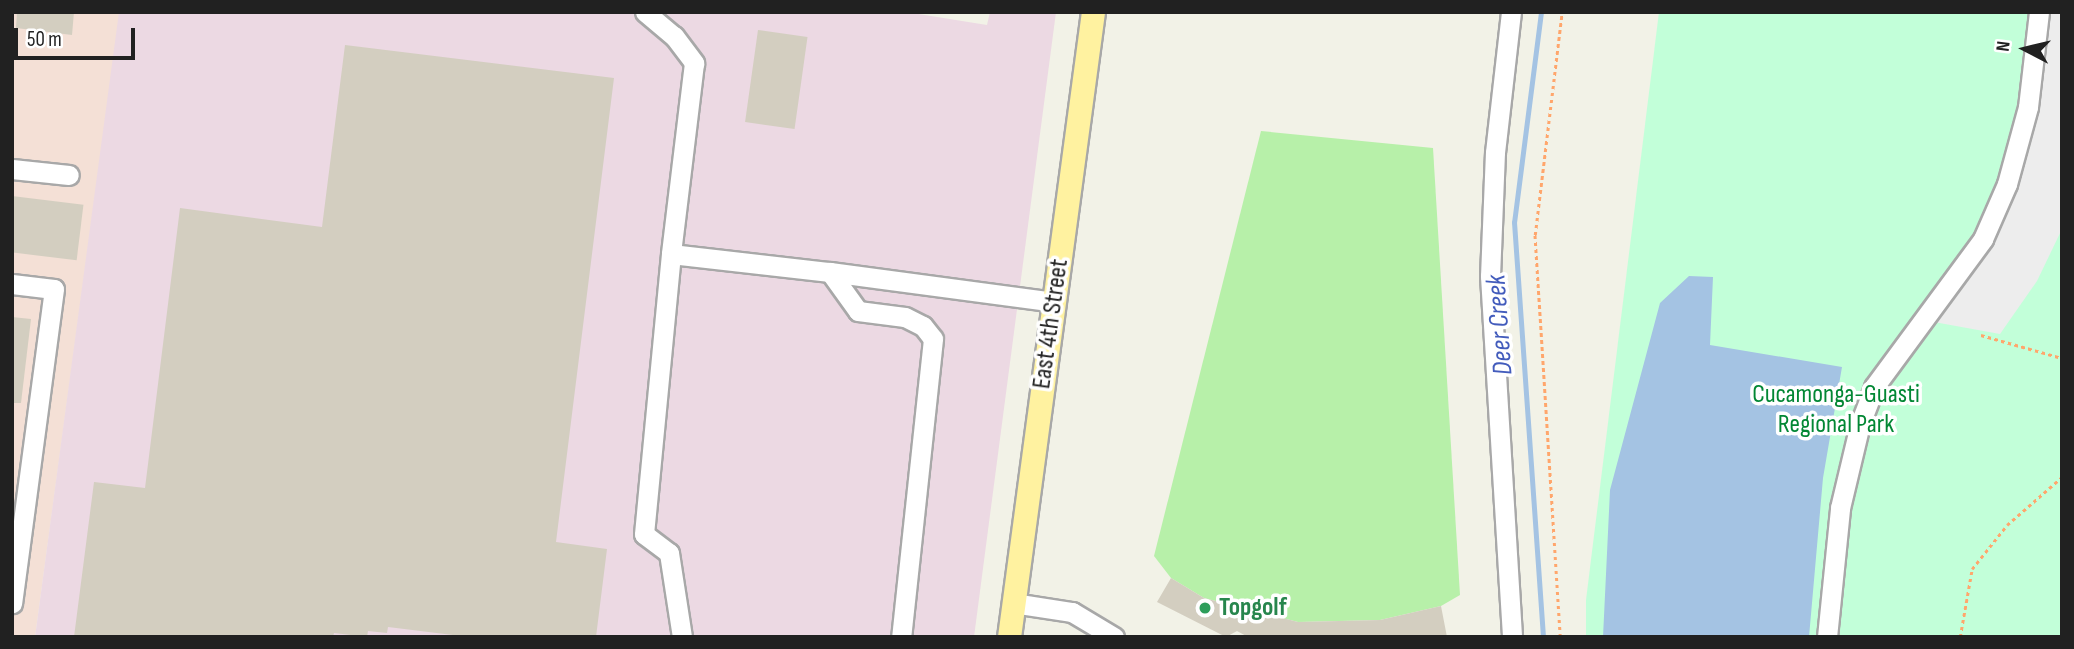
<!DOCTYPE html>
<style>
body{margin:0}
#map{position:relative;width:2074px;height:649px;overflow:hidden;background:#f2f2e7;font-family:"Sofia Sans Condensed",sans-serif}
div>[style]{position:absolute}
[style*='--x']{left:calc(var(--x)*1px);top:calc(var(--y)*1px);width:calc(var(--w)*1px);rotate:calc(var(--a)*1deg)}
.commercial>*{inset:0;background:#f4e0d6}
.industrial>*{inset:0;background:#ecd9e3}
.grass>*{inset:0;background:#b7f0a9}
.park>*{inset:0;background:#c2ffd9}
.parking>*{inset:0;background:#ededed}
.water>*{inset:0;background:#a4c3e3}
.stream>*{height:5px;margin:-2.5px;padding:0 2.5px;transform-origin:2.5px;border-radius:2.5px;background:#a4c3e3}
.building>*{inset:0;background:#d3cec0;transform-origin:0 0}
.path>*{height:2.5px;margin-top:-1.25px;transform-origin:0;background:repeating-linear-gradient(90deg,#ffa66c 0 3.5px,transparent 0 7px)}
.roads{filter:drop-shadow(2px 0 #a8a8a8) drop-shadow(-2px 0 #a8a8a8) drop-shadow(0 2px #a8a8a8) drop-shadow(0 -2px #a8a8a8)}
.minor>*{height:19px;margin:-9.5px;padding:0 9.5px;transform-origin:9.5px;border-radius:9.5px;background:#fff}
.major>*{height:23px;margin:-11.5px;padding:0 11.5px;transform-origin:11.5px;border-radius:11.5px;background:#fff2a0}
.dots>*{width:19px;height:19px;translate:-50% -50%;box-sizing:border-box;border:4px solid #fff;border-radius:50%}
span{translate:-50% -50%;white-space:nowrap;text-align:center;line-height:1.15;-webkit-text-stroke:7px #fff;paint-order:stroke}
.street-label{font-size:26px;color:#212121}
.park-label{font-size:26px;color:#028734}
.leisure-label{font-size:26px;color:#27864d;font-weight:700}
.left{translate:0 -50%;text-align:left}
.water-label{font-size:28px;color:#435cbc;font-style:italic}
.frame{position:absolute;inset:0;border:14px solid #212121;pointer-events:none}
.north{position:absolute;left:1990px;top:14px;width:70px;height:70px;-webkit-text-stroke:5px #fff;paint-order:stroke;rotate:277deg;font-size:19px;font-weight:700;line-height:28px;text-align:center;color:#212121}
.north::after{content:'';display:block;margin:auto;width:24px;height:32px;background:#212121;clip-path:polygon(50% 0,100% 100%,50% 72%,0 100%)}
.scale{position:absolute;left:14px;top:28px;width:121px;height:32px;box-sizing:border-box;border:4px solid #212121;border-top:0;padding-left:9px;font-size:21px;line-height:24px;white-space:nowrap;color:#212121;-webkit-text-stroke:5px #fff;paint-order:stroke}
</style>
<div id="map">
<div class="commercial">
<i style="clip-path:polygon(12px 12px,120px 12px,35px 637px,12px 637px)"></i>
</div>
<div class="industrial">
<i style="clip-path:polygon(119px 12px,906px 12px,987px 25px,990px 12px,1056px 12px,974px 637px,35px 637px)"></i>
</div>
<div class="grass">
<i style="clip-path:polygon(1261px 131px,1433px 148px,1460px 595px,1441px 606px,1380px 620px,1298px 622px,1204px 598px,1171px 578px,1154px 556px)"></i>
</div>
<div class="park">
<i style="clip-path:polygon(1659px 12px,2062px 12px,2062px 637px,1586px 637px,1586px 600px)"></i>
</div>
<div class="parking">
<i style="clip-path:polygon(2045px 12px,2062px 12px,2062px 229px,2037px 281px,2000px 334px,1934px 322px,1982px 260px,2013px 197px,2033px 115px)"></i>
</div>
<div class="water">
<i style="clip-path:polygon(1689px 276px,1713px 277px,1710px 345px,1842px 367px,1823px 478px,1809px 637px,1603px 637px,1610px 490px,1660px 303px)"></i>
</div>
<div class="stream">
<i style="--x:1541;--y:12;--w:212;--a:97.3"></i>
<i style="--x:1514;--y:222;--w:416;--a:86"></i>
</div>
<div class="building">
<i style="clip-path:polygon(17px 12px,74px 12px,72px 35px,16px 28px)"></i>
<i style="left:758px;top:30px;width:50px;height:93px;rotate:8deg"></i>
<i style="clip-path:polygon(345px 45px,614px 78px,556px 542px,607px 549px,596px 637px,469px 637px,388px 627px,387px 633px,368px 631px,367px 637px,334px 633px,333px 637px,74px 637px,94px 482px,145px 488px,180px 208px,322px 227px)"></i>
<i style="left:12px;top:196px;width:72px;height:56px;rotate:7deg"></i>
<i style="clip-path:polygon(12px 317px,31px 319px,21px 403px,12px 403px)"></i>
<i style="clip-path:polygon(1171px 578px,1204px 598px,1298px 622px,1380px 620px,1441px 606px,1447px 637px,1248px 637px,1237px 631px,1226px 637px,1157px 602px)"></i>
</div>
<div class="path">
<i style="--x:1981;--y:335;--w:84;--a:15.9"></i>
<i style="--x:1560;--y:637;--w:403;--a:-93.6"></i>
<i style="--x:1535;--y:235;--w:225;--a:-83.1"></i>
<i style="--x:1960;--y:637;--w:69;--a:-80"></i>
<i style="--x:1972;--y:569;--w:56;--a:-51.5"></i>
<i style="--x:2007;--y:525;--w:73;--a:-41.1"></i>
</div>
<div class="roads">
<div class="minor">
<i style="--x:645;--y:12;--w:38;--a:40"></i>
<i style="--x:674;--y:36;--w:34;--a:53"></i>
<i style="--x:694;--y:63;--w:192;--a:96.9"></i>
<i style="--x:1511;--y:12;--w:141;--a:96.5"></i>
<i style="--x:1495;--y:152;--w:124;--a:92.3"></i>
<i style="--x:1490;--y:276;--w:362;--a:86.5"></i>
<i style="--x:12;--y:169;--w:57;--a:6"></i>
<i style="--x:830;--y:272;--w:226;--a:7.6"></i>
<i style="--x:12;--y:284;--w:42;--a:6.8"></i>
<i style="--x:54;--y:289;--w:317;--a:97.6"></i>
<i style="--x:1013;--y:603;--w:60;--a:8.7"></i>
<i style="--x:1072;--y:612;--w:49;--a:30.8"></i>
<i style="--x:682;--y:637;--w:85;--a:-98.8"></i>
<i style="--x:669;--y:553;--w:31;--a:-143"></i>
<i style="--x:644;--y:534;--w:281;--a:-84.5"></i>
<i style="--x:671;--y:254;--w:160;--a:6.5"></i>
<i style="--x:830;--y:272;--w:48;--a:54.3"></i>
<i style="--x:858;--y:311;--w:47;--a:7.3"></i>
<i style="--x:905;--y:317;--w:20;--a:27"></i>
<i style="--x:923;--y:326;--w:16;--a:52"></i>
<i style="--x:933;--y:339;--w:300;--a:96.1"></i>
<i style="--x:1827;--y:637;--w:130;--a:-84.2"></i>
<i style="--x:1840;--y:508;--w:86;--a:-76.6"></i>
<i style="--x:1860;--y:424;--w:40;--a:-69"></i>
<i style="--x:1874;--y:387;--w:184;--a:-53.6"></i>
<i style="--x:1983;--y:239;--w:60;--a:-66.4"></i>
<i style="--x:2007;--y:184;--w:80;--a:-74.7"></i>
<i style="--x:2028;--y:107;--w:96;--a:-83.4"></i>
</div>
<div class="major">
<i style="--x:1009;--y:637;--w:631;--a:-82.35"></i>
</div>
</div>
<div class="dots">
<i style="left:1205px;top:608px;background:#2e9e5b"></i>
</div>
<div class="street-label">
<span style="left:1051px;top:324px;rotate:-82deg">East 4th Street</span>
</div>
<div class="park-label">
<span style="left:1836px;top:410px">Cucamonga-Guasti<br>Regional Park</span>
</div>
<div class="leisure-label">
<span class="left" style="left:1219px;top:608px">Topgolf</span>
</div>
<div class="water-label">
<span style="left:1500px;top:325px;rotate:-94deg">Deer Creek</span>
</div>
<div class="frame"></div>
<div class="north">N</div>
<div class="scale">50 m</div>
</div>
